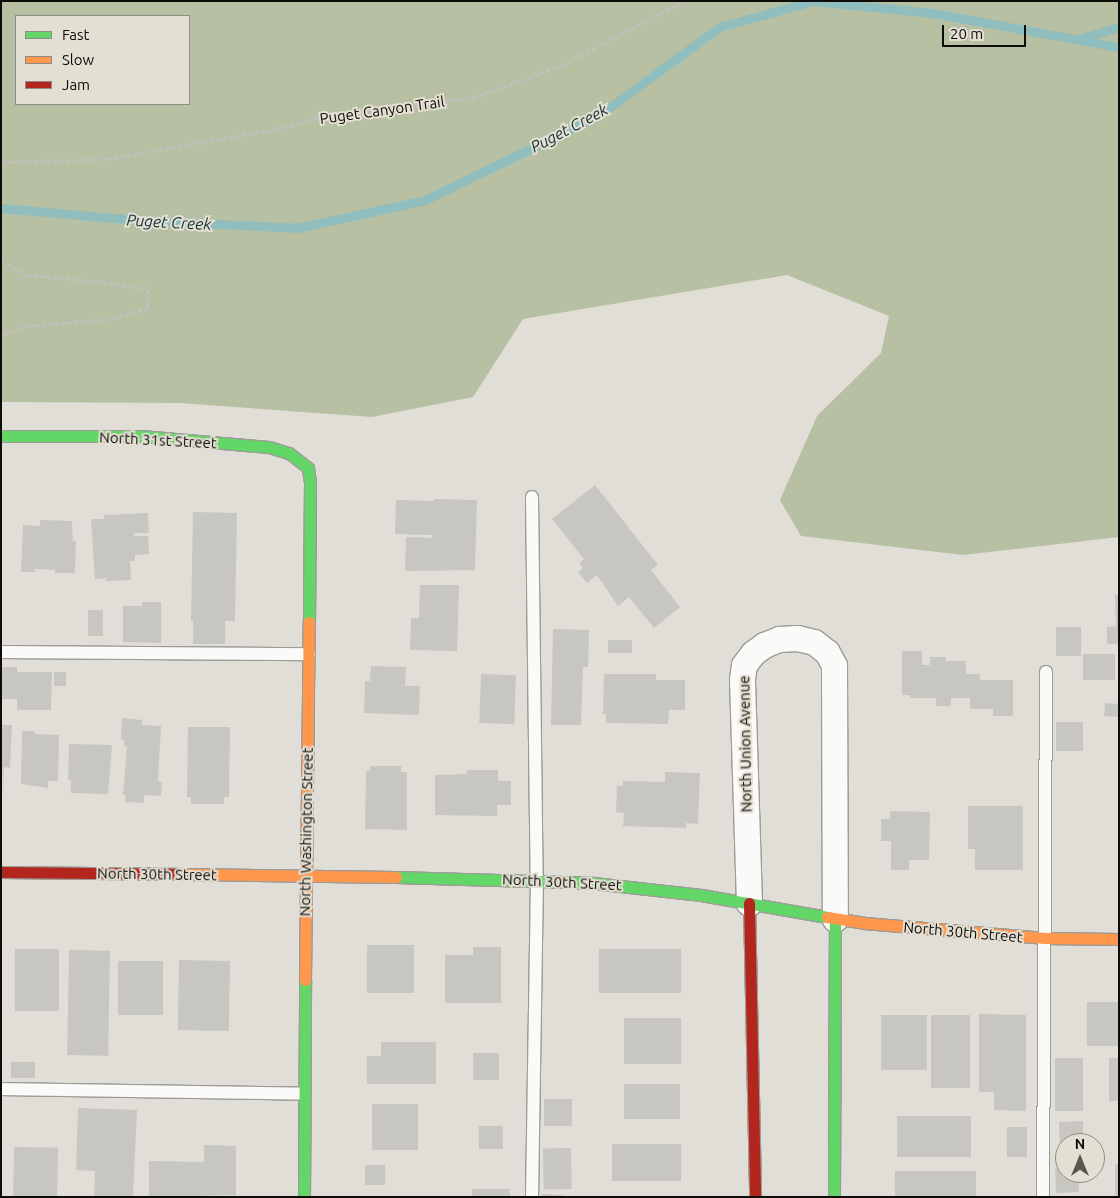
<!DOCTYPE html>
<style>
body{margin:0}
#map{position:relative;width:1120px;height:1198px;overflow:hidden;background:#e0ded7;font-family:Ubuntu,sans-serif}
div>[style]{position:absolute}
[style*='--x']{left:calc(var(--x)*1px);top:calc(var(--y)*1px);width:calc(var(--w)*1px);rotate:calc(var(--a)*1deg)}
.forest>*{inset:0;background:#b7c0a3}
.stream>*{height:9px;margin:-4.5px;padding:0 4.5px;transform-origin:4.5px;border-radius:4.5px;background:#90bdbe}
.building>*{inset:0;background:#c7c6c0;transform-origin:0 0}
.path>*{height:3px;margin-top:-1.5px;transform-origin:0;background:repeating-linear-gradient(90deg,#c0c0bd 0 4px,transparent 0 6.5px)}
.roads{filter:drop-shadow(1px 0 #9c9b96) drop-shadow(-1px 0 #9c9b96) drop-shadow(0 1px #9c9b96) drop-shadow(0 -1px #9c9b96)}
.lane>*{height:12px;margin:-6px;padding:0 6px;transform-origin:6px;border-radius:6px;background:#fafaf9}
.street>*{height:25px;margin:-12.5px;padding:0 12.5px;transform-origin:12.5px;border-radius:12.5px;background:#fafaf9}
.fast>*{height:11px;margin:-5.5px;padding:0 5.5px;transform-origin:5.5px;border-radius:5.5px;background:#63d668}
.slow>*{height:11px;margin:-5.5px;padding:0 5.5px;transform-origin:5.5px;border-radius:5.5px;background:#ff974d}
.jam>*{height:11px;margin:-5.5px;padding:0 5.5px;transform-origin:5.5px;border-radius:5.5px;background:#b3261e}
span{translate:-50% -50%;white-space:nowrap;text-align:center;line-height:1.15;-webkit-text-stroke:4px #e4dfd3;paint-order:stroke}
.street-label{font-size:15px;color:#0d0c08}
.water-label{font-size:16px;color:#113335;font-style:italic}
.frame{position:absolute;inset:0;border:2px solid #0d0c08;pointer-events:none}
.legend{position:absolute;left:15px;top:15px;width:175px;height:90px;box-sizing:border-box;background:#e4dfd3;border:1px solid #8e8b82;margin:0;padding:6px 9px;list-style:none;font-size:15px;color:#0d0c08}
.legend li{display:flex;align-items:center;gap:10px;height:25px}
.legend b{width:25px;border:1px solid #8e8b82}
.north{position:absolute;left:1055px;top:1133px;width:50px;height:50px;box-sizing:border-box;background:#e4dfd3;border:1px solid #8e8b82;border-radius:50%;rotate:0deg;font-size:14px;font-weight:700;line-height:20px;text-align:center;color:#0d0c08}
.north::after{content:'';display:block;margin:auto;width:18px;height:22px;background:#575650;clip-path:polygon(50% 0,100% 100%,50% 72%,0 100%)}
.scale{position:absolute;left:942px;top:25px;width:84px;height:22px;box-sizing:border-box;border:2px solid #0d0c08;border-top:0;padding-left:6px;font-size:15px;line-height:18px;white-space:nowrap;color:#0d0c08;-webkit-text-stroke:4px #e4dfd3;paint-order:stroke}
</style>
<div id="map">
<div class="forest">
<i style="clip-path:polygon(evenodd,1px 1px,1119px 1px,1119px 537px,963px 555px,801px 536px,780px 500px,817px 416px,881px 353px,889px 316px,787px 275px,523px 319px,473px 397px,372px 417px,179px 403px,1px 402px,1px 1px,16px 16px,189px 16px,189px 104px,16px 104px,16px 16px)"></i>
</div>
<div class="stream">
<i style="--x:1079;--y:39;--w:42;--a:-16.7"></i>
<i style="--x:1;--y:208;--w:136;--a:5.1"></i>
<i style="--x:136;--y:220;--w:161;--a:2.8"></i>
<i style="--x:297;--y:228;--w:131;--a:-12.3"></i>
<i style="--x:425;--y:200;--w:196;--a:-26"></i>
<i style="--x:601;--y:114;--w:147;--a:-36.4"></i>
<i style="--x:719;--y:27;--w:98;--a:-15.5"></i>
<i style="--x:813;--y:1;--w:121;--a:5.7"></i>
<i style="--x:933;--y:13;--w:189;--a:10.4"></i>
</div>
<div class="building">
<i style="clip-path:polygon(595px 485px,658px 565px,651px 570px,680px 607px,654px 628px,629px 597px,618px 606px,597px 575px,587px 583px,578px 572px,583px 568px,579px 563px,584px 559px,552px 519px)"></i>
<i style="clip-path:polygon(434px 499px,477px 500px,475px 570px,405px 571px,406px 537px,432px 538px,432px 535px,395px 534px,396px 500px,434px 501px)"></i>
<i style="clip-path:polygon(193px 512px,237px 513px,235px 621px,225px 621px,225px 644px,193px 644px,193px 621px,191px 621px)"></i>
<i style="clip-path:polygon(148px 513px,149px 533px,134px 533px,134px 536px,148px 536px,149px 554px,135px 555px,135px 561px,130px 561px,131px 580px,106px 581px,106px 578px,95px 579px,91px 519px,104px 519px,104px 515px)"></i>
<i style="clip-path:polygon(40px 520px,72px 521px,73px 541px,76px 541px,75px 573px,55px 573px,55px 570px,35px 569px,35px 572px,21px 572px,23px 525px,40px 526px)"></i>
<i style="clip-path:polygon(420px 585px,459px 585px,457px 651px,410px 650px,411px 618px,419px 618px)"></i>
<i style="clip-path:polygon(1115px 595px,1119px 595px,1119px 647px,1117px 644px,1107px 644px,1107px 627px,1116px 626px)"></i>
<i style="clip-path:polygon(142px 602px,161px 602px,161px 643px,123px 642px,123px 606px,142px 606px)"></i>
<i style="left:88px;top:610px;width:15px;height:26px"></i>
<i style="left:1056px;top:627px;width:25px;height:29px"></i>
<i style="clip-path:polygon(553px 629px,589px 630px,588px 667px,583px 667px,581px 725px,551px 725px)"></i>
<i style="left:608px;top:640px;width:24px;height:13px"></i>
<i style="clip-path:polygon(902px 651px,922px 651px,922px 665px,930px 665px,930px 657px,946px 657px,946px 661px,966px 661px,966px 674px,980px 674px,980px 680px,1013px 680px,1013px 716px,993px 716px,993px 709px,970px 709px,970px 698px,951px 698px,951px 706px,936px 706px,936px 698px,910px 698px,910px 695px,902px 695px)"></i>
<i style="left:1083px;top:654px;width:32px;height:26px"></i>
<i style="clip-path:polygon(371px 666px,406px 667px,405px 686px,420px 686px,419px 715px,364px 713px,365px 681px,370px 681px)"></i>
<i style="clip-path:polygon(1px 667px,17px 667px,17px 672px,52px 672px,51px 710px,17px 710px,17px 699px,1px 699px)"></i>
<i style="left:54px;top:672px;width:12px;height:14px"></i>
<i style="left:481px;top:674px;width:35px;height:49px;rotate:2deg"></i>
<i style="clip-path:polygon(604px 674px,656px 674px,656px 680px,685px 680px,685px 710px,669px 710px,668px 724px,606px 723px,606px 714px,603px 714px)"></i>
<i style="left:1105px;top:703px;width:14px;height:13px;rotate:4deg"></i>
<i style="clip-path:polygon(122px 718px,142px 720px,142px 725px,161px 726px,158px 781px,162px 782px,161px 796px,144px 795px,144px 803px,125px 802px,126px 795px,123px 795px,127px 746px,124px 746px,124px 740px,121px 740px)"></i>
<i style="left:1083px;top:722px;width:29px;height:27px;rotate:90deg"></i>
<i style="clip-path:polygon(1px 725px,12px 725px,10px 768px,4px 767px,3px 794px)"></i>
<i style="clip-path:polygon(188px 727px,230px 727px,229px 797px,224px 797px,224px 804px,191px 804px,191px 797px,187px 797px)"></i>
<i style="clip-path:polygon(22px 731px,35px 731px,35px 734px,59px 735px,58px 781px,48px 781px,48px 788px,21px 784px)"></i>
<i style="clip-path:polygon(69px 744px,112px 745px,108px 794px,71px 793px,71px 780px,68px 780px)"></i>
<i style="clip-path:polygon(370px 766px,401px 766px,401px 772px,407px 772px,407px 830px,365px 829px,366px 771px,370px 771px)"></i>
<i style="clip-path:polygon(467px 770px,498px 770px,498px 781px,511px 781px,511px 805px,497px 805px,497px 816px,435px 815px,435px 775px,467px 774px)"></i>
<i style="clip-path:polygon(665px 772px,700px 773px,698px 824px,686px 823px,686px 828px,623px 826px,624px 813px,616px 812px,617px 785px,623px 786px,623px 781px,665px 782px)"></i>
<i style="clip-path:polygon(968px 806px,1023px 806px,1023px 870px,975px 870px,975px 849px,968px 849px)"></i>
<i style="clip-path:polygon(890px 811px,930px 812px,929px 860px,909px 860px,909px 870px,891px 870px,891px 841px,881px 841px,881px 819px,890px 819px)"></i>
<i style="left:367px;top:945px;width:47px;height:48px"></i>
<i style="clip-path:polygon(473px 947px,501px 947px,501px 1003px,445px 1003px,445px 955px,473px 955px)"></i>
<i style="left:15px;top:949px;width:44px;height:62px"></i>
<i style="left:599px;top:949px;width:82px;height:44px"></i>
<i style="left:69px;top:950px;width:41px;height:105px;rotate:1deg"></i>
<i style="left:179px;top:960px;width:51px;height:70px;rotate:1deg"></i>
<i style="left:118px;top:961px;width:45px;height:54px"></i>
<i style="left:1087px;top:1002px;width:32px;height:44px"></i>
<i style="clip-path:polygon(979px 1014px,1026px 1015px,1026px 1111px,994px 1110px,994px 1092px,979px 1092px)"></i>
<i style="left:881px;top:1015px;width:46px;height:55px"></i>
<i style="left:931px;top:1015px;width:39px;height:73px"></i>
<i style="left:624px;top:1018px;width:57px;height:46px"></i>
<i style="clip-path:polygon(381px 1042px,436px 1042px,436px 1084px,367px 1084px,367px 1056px,381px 1056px)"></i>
<i style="left:473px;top:1053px;width:26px;height:27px"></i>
<i style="left:1055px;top:1058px;width:28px;height:53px"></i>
<i style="left:1109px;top:1058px;width:10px;height:43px"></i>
<i style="left:11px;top:1062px;width:24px;height:16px"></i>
<i style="left:624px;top:1084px;width:56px;height:35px"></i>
<i style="left:544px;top:1099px;width:28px;height:27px"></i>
<i style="left:372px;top:1104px;width:46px;height:46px"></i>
<i style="clip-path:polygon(78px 1108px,137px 1110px,133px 1197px,94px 1197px,95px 1171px,76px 1170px)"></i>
<i style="left:897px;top:1116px;width:74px;height:41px"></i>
<i style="clip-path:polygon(1083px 1121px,1083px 1143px,1065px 1143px,1065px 1149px,1060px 1149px,1059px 1122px)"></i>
<i style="left:479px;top:1126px;width:24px;height:23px"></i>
<i style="left:1007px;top:1127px;width:20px;height:30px"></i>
<i style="left:612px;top:1144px;width:69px;height:37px"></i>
<i style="clip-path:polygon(204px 1145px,236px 1146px,236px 1195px,149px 1197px,149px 1161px,204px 1162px)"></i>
<i style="left:14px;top:1147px;width:44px;height:50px;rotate:1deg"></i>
<i style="left:571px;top:1148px;width:41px;height:28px;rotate:89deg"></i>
<i style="left:1115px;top:1164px;width:4px;height:33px"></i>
<i style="left:365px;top:1165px;width:20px;height:20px"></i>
<i style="clip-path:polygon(1055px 1168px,1065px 1168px,1065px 1173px,1078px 1173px,1079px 1192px,1056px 1193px)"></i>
<i style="left:895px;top:1171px;width:81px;height:26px"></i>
<i style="left:472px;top:1189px;width:38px;height:8px"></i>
<i style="clip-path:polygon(542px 1194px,562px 1195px,562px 1197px,542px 1197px)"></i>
</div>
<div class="path">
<i style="--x:1;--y:162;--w:107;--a:-1.6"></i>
<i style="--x:108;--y:159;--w:172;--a:-10.1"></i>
<i style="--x:277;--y:129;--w:61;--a:-15.2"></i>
<i style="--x:336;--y:113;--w:138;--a:-6.2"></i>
<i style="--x:473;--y:98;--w:96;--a:-20.1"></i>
<i style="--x:563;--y:65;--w:138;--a:-27.7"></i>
<i style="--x:1;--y:261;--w:30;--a:28"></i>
<i style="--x:27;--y:275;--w:76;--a:5.3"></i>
<i style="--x:103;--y:282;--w:46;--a:8.8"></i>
<i style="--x:148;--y:289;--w:19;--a:90"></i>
<i style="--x:148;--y:308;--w:39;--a:163"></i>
<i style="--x:111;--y:319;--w:86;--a:175.3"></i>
<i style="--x:25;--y:326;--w:26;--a:159"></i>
</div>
<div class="roads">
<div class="lane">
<i style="--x:532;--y:497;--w:383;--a:89.3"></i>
<i style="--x:537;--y:880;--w:317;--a:90.9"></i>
<i style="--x:1;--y:652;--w:308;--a:0.4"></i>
<i style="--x:1;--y:1089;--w:303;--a:0.9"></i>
<i style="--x:1043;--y:1197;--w:525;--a:-89.67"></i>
</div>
<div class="street">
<i style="--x:749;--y:903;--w:224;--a:-91.8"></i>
<i style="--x:742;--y:679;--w:14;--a:-82"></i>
<i style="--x:744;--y:665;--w:15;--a:-53"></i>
<i style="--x:753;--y:653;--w:14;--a:-36"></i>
<i style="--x:764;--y:645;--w:16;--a:-22"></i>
<i style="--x:779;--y:639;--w:18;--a:-3"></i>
<i style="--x:797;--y:638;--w:17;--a:13"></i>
<i style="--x:814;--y:642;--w:16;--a:38"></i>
<i style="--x:827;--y:652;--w:15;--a:62"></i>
<i style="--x:834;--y:665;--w:254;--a:89.8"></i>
</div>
<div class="fast">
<i style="--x:1;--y:436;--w:140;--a:0"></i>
<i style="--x:141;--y:436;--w:128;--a:4.9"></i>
<i style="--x:269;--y:447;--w:21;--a:17"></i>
<i style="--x:289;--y:453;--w:24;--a:38"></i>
<i style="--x:308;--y:468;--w:14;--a:82"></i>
<i style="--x:310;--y:482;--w:140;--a:90.4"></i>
<i style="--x:396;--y:877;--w:197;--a:1.7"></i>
<i style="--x:593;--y:883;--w:109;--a:6.3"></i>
<i style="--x:701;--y:895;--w:128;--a:9.9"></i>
<i style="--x:304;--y:1197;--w:217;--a:-89.7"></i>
<i style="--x:834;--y:1197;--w:278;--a:-89.8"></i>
</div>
<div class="slow">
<i style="--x:185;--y:874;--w:211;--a:0.8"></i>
<i style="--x:827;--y:917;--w:37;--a:9"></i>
<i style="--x:864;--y:923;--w:182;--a:4.7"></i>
<i style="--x:1045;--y:938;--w:74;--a:0.8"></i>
<i style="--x:305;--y:980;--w:358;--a:-89.4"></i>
</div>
<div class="jam">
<i style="--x:1;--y:872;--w:184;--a:0.6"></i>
<i style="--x:749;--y:903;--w:294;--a:88.8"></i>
</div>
</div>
<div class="street-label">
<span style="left:382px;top:110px;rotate:-8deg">Puget Canyon Trail</span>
<span style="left:158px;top:440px;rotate:3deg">North 31st Street</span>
<span style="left:745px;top:744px;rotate:-91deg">North Union Avenue</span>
<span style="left:306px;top:832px;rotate:-89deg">North Washington Street</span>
<span style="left:157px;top:874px;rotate:1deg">North 30th Street</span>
<span style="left:562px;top:882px;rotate:3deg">North 30th Street</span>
<span style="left:963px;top:932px;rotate:5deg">North 30th Street</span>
</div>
<div class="water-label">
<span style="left:569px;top:128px;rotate:-28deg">Puget Creek</span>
<span style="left:169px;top:222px;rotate:3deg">Puget Creek</span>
</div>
<div class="frame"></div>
<ul class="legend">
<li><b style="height:6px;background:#63d668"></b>Fast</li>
<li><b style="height:6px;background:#ff974d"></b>Slow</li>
<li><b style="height:6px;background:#b3261e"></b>Jam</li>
</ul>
<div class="north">N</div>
<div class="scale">20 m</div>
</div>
